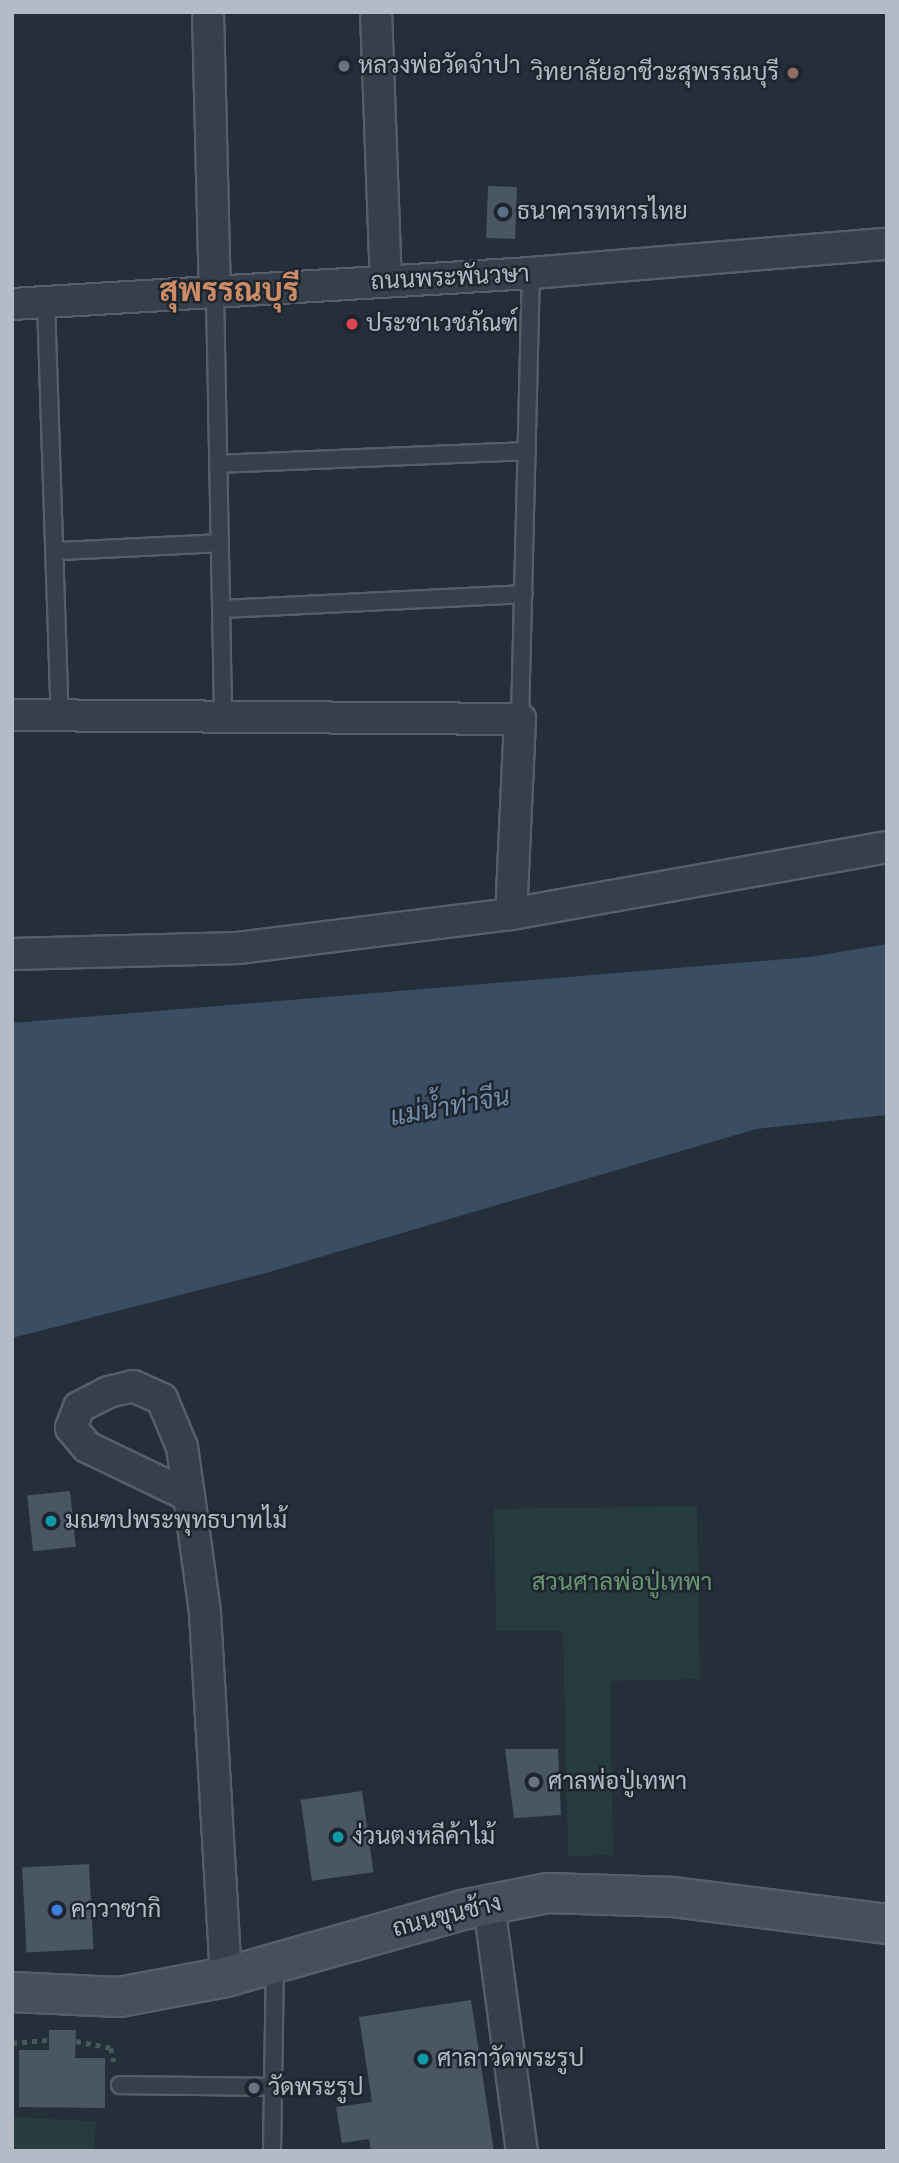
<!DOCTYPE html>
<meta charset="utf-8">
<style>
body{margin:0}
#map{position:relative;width:899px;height:2163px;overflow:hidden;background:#242f3a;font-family:Roboto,Sarabun,sans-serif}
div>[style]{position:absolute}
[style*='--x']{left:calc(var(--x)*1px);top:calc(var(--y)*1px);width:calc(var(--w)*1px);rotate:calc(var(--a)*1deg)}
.green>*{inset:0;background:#273c3c;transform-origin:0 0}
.water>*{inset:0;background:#3a4d62}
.building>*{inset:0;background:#4a5662;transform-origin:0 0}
.path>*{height:4.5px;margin-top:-2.25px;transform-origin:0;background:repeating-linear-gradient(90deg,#45595a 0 5px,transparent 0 10px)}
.roads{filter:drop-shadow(2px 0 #565e68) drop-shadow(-2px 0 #565e68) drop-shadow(0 2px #565e68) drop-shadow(0 -2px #565e68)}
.service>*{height:16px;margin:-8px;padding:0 8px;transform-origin:8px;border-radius:8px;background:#37404a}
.minor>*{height:30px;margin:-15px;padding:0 15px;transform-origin:15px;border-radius:15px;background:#37404a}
.secondary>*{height:38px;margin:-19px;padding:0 19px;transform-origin:19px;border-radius:19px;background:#46505d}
.dots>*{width:19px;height:19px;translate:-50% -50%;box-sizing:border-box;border:4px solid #1d252f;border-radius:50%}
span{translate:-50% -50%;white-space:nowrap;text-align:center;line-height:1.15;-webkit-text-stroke:5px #1d252f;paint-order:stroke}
.poi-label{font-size:24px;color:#b3bbc6}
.left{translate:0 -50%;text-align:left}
.right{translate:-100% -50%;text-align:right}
.street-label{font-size:24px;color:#b3bbc6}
.park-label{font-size:24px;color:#6b9572}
.water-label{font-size:26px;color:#758ea8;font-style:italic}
.district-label{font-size:32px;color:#cd8c66;font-weight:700}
.frame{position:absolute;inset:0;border:14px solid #b3bbc6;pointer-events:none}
</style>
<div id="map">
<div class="green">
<i style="clip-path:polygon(697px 1506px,700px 1679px,610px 1681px,613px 1855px,568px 1856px,563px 1631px,496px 1631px,494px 1509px)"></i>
<i style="left:12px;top:2117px;width:84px;height:34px;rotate:3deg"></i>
</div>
<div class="water">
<i style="clip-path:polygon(887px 944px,887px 1115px,756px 1129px,266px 1273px,12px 1338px,12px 1023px,810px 957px)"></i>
</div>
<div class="building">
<i style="left:488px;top:186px;width:29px;height:52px;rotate:2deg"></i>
<i style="left:70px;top:1491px;width:56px;height:43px;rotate:84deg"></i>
<i style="clip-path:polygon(505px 1749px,558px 1749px,561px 1815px,514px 1818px)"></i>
<i style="left:362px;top:1791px;width:82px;height:62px;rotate:82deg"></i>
<i style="left:89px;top:1864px;width:85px;height:67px;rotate:87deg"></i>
<i style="clip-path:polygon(471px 2000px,494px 2151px,371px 2151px,369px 2139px,342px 2143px,336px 2107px,372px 2102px,359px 2017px)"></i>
<i style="clip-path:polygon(49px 2030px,76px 2030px,75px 2058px,105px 2058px,105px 2108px,19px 2107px,19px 2050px,49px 2050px)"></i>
</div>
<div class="path">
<i style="--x:76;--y:2041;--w:36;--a:11"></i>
<i style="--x:111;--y:2048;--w:14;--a:78"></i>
<i style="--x:12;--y:2043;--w:37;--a:-5"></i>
</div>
<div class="roads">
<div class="service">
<i style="--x:215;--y:293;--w:423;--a:88.9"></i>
<i style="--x:46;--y:303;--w:413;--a:88.1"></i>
<i style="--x:218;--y:464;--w:309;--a:-2.4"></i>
<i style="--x:58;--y:551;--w:162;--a:-2.8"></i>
<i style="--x:221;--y:609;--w:303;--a:-2.8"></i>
<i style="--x:520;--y:719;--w:446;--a:-88.6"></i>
<i style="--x:120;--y:2085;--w:155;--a:0.7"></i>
<i style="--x:272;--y:2151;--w:187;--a:-89.1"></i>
</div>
<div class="minor">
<i style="--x:208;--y:12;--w:281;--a:88.6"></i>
<i style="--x:376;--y:12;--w:270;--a:87.9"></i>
<i style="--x:12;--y:304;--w:520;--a:-3.42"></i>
<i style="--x:531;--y:273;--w:357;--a:-4.7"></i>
<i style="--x:12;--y:715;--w:508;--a:0.45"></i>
<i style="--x:520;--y:719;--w:195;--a:92.6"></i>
<i style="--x:12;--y:954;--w:226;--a:-1.5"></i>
<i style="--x:238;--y:948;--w:275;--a:-7.1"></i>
<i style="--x:511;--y:914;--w:382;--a:-10.1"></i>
<i style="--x:189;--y:1496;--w:113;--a:-154.3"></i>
<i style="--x:87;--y:1447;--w:25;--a:-130"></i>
<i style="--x:71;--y:1428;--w:22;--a:-69"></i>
<i style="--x:79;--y:1407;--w:33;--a:-27"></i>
<i style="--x:108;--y:1392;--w:26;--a:-13"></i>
<i style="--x:133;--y:1386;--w:32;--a:24"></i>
<i style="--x:162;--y:1399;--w:52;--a:67.4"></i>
<i style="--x:182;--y:1447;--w:49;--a:81.9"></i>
<i style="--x:189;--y:1496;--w:118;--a:82.2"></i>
<i style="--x:205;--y:1613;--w:365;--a:86.7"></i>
<i style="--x:489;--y:1905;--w:248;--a:82.4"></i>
</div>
<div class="secondary">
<i style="--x:12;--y:1992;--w:107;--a:2.7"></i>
<i style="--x:119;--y:1997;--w:109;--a:-10.6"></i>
<i style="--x:226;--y:1977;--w:245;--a:-15.8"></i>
<i style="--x:462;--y:1910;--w:88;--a:-11.2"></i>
<i style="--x:548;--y:1893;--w:125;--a:1.8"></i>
<i style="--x:673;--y:1897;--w:216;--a:7.2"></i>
</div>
</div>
<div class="dots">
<i style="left:344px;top:66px;background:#6b7280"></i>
<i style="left:793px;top:73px;background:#8d6e63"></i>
<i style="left:503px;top:212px;background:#5c6f8a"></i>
<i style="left:352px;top:324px;background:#e0444e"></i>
<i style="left:51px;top:1521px;background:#0f9aa8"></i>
<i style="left:534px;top:1782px;background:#6b7280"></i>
<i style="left:338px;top:1837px;background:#0f9aa8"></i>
<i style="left:57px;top:1910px;background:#3f7fe0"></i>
<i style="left:423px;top:2059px;background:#0f9aa8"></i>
<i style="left:254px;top:2088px;background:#6b7280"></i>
</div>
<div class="poi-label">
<span class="left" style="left:358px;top:66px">หลวงพ่อวัดจำปา</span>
<span class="right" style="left:779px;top:73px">วิทยาลัยอาชีวะสุพรรณบุรี</span>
<span class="left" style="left:517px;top:212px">ธนาคารทหารไทย</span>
<span class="left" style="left:366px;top:324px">ประชาเวชภัณฑ์</span>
<span class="left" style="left:65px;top:1521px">มณฑปพระพุทธบาทไม้</span>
<span class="left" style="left:548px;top:1782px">ศาลพ่อปู่เทพา</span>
<span class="left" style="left:352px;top:1837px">ง่วนตงหลีค้าไม้</span>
<span class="left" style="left:71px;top:1910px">คาวาซากิ</span>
<span class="left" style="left:437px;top:2059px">ศาลาวัดพระรูป</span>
<span class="left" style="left:268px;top:2088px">วัดพระรูป</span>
</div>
<div class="street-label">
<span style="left:450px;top:278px;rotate:-3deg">ถนนพระพันวษา</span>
<span style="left:447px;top:1916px;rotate:-14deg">ถนนขุนช้าง</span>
</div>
<div class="park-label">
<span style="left:622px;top:1583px">สวนศาลพ่อปู่เทพา</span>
</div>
<div class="water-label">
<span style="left:450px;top:1107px;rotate:-10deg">แม่น้ำท่าจีน</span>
</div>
<div class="district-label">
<span style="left:229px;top:290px">สุพรรณบุรี</span>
</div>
<div class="frame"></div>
</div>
